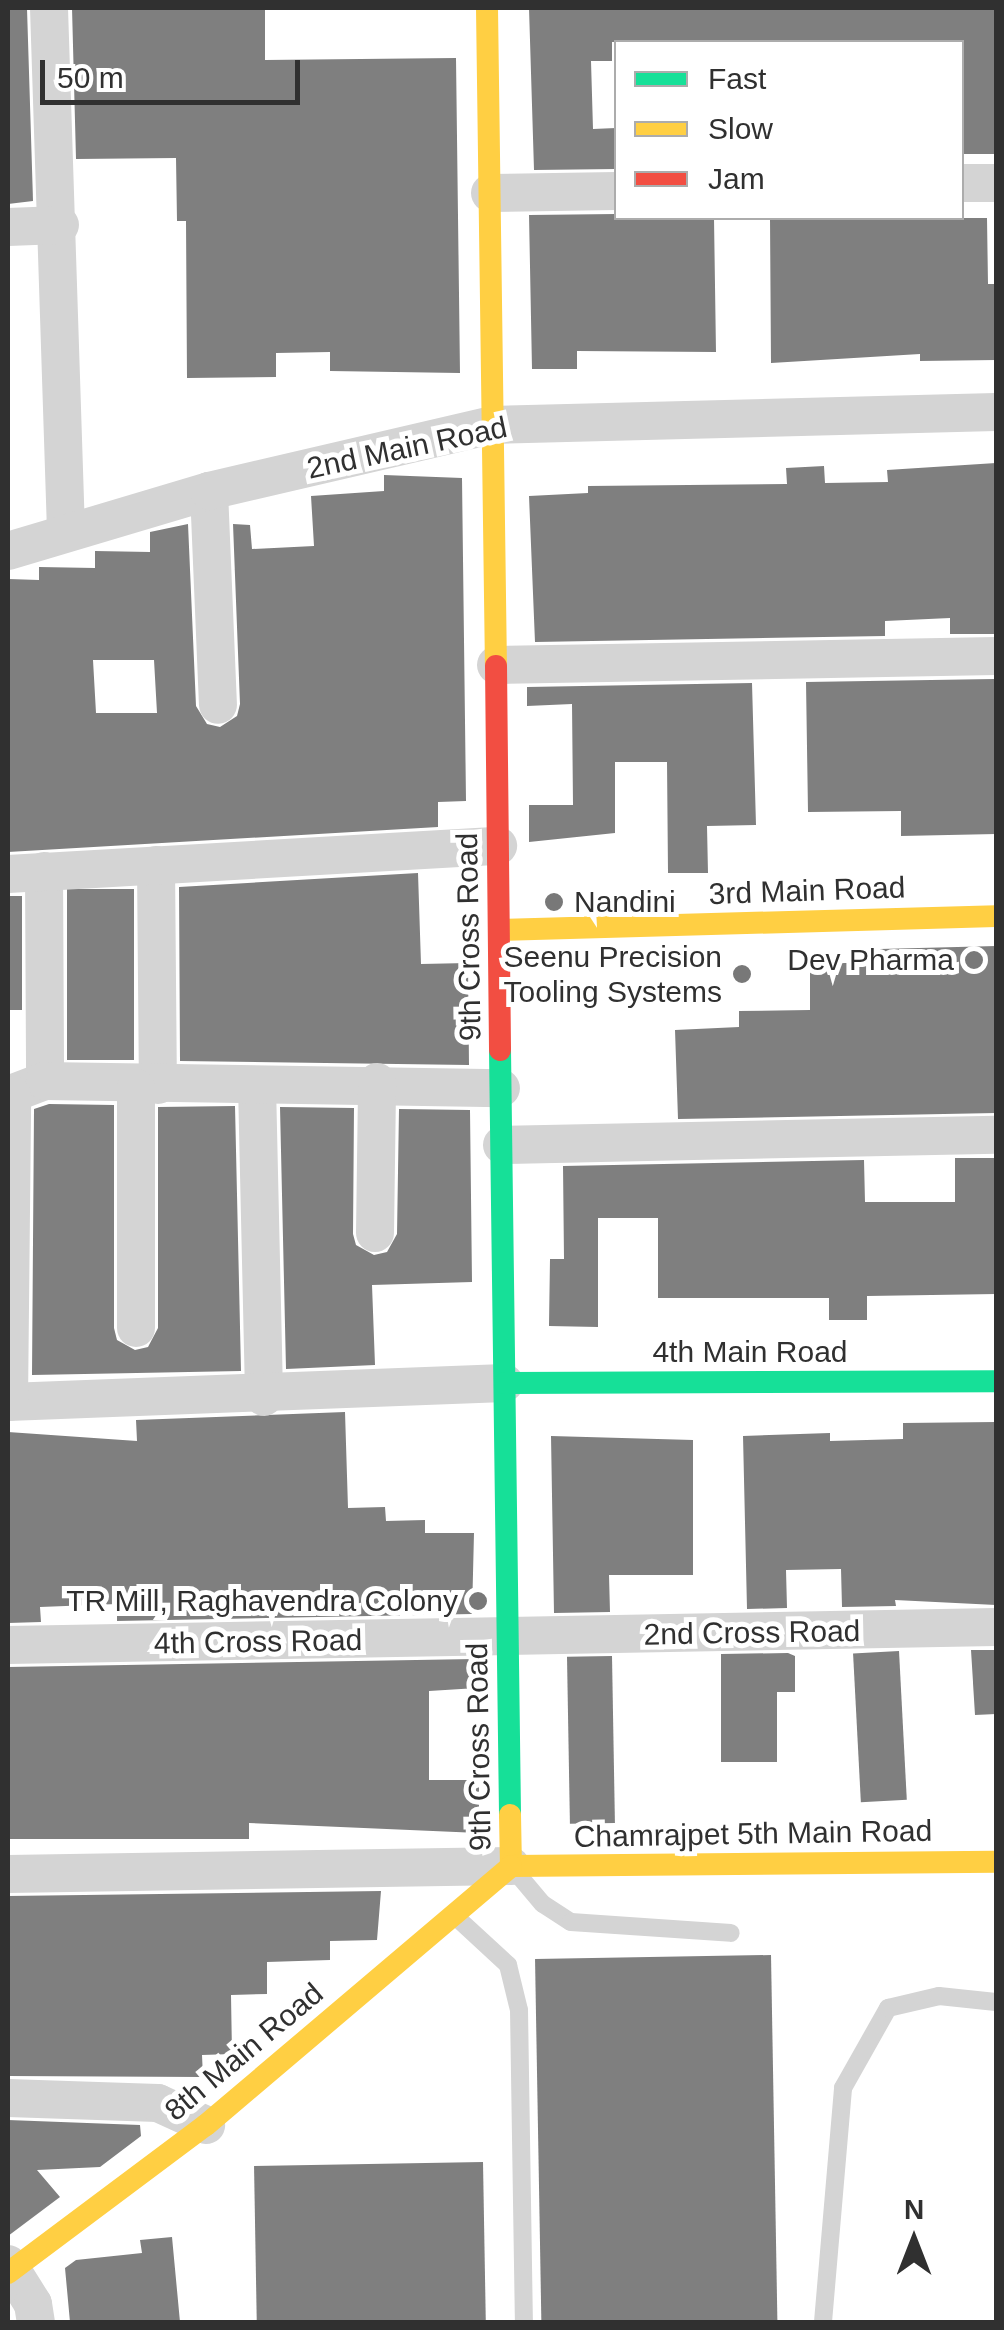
<!DOCTYPE html>
<style>
body{margin:0}
#map{position:relative;width:1004px;height:2330px;overflow:hidden;background:#fff;font-family:Arial,sans-serif}
div>[style]{position:absolute}
[style*='--x']{left:calc(var(--x)*1px);top:calc(var(--y)*1px);width:calc(var(--w)*1px);rotate:calc(var(--a)*1deg)}
.building>*{inset:0;background:#7f7f7f;transform-origin:0 0}
.lane>*{height:18px;margin:-9px;padding:0 9px;transform-origin:9px;border-radius:9px;background:#d4d4d4}
.street>*{height:38px;margin:-19px;padding:0 19px;transform-origin:19px;border-radius:19px;background:#d4d4d4}
.fast>*{height:22px;margin:-11px;padding:0 11px;transform-origin:11px;border-radius:11px;background:#16e098}
.slow>*{height:22px;margin:-11px;padding:0 11px;transform-origin:11px;border-radius:11px;background:#ffcf43}
.jam>*{height:22px;margin:-11px;padding:0 11px;transform-origin:11px;border-radius:11px;background:#f24e42}
.dots>*{width:28px;height:28px;translate:-50% -50%;box-sizing:border-box;border:5px solid #fff;border-radius:50%}
span{translate:-50% -50%;white-space:nowrap;text-align:center;line-height:1.15;-webkit-text-stroke:10px #fff;paint-order:stroke}
.street-label{font-size:30px;color:#303030}
.poi-label{font-size:30px;color:#303030}
.left{translate:0 -50%;text-align:left}
.right{translate:-100% -50%;text-align:right}
.frame{position:absolute;inset:0;border:10px solid #303030;pointer-events:none}
.legend{position:absolute;left:614px;top:40px;width:350px;height:180px;box-sizing:border-box;background:#fff;border:2px solid #acacac;margin:0;padding:12px 18px;list-style:none;font-size:30px;color:#303030}
.legend li{display:flex;align-items:center;gap:20px;height:50px}
.legend b{width:50px;border:2px solid #acacac}
.north{position:absolute;left:864px;top:2190px;width:100px;height:100px;-webkit-text-stroke:8px #fff;paint-order:stroke;rotate:0deg;font-size:28px;font-weight:700;line-height:40px;text-align:center;color:#303030}
.north::after{content:'';display:block;margin:auto;width:35px;height:45px;background:#303030;clip-path:polygon(50% 0,100% 100%,50% 72%,0 100%)}
.scale{position:absolute;left:40px;top:60px;width:260px;height:45px;box-sizing:border-box;border:5px solid #303030;border-top:0;padding-left:12px;font-size:30px;line-height:35px;white-space:nowrap;color:#303030;-webkit-text-stroke:8px #fff;paint-order:stroke}
</style>
<div id="map">
<div class="building">
<i style="clip-path:polygon(8px 8px,27px 8px,33px 201px,8px 204px)"></i>
<i style="clip-path:polygon(72px 8px,265px 8px,265px 60px,456px 58px,460px 373px,330px 371px,330px 352px,276px 353px,276px 377px,187px 378px,186px 221px,177px 221px,176px 158px,76px 159px)"></i>
<i style="clip-path:polygon(529px 8px,996px 8px,996px 154px,962px 154px,962px 42px,612px 42px,612px 61px,591px 61px,593px 129px,616px 128px,616px 169px,534px 170px)"></i>
<i style="clip-path:polygon(616px 214px,714px 218px,716px 352px,577px 351px,577px 369px,532px 369px,529px 215px)"></i>
<i style="clip-path:polygon(770px 218px,987px 218px,988px 284px,996px 284px,996px 360px,920px 361px,920px 354px,771px 363px)"></i>
<i style="clip-path:polygon(996px 463px,996px 634px,950px 634px,950px 618px,885px 621px,885px 636px,535px 642px,529px 496px,588px 493px,588px 486px,787px 484px,786px 468px,824px 466px,825px 483px,888px 482px,887px 470px)"></i>
<i style="clip-path:polygon(evenodd,384px 475px,462px 478px,466px 801px,438px 802px,438px 827px,8px 852px,8px 579px,39px 580px,39px 567px,95px 568px,95px 551px,150px 552px,150px 532px,188px 524px,196px 706px,207px 724px,220px 727px,237px 716px,240px 704px,233px 524px,250px 525px,252px 549px,314px 546px,311px 496px,384px 491px,384px 475px,93px 660px,154px 660px,157px 713px,96px 713px,93px 660px)"></i>
<i style="clip-path:polygon(994px 679px,996px 834px,901px 836px,901px 811px,808px 812px,806px 682px)"></i>
<i style="clip-path:polygon(752px 683px,756px 825px,707px 826px,708px 873px,668px 873px,667px 762px,615px 762px,615px 833px,529px 842px,529px 805px,573px 805px,572px 704px,527px 706px,527px 687px)"></i>
<i style="clip-path:polygon(418px 873px,421px 964px,468px 963px,469px 1065px,180px 1061px,179px 887px)"></i>
<i style="left:134px;top:889px;width:171px;height:67px;rotate:90deg"></i>
<i style="left:8px;top:896px;width:14px;height:114px"></i>
<i style="clip-path:polygon(996px 946px,996px 1113px,678px 1119px,675px 1030px,739px 1027px,739px 1011px,810px 1010px,810px 964px,881px 962px,880px 949px)"></i>
<i style="clip-path:polygon(49px 1104px,114px 1105px,114px 1328px,117px 1340px,135px 1350px,148px 1347px,158px 1328px,158px 1107px,235px 1106px,241px 1371px,32px 1375px,34px 1109px)"></i>
<i style="clip-path:polygon(280px 1107px,354px 1108px,353px 1234px,356px 1245px,374px 1255px,387px 1252px,397px 1234px,399px 1109px,470px 1110px,472px 1282px,372px 1285px,375px 1365px,286px 1369px)"></i>
<i style="clip-path:polygon(955px 1158px,996px 1158px,996px 1294px,867px 1296px,867px 1320px,829px 1320px,829px 1298px,658px 1298px,658px 1218px,598px 1218px,598px 1327px,549px 1326px,550px 1259px,564px 1259px,563px 1166px,864px 1160px,865px 1202px,955px 1202px)"></i>
<i style="clip-path:polygon(345px 1412px,348px 1508px,385px 1507px,386px 1521px,425px 1520px,425px 1533px,474px 1533px,472px 1614px,117px 1621px,117px 1604px,40px 1607px,41px 1622px,8px 1623px,8px 1432px,137px 1441px,136px 1420px)"></i>
<i style="clip-path:polygon(996px 1422px,996px 1605px,895px 1600px,896px 1606px,842px 1607px,841px 1569px,786px 1570px,787px 1608px,747px 1609px,743px 1436px,830px 1433px,830px 1441px,903px 1439px,903px 1423px)"></i>
<i style="clip-path:polygon(551px 1436px,693px 1440px,693px 1575px,609px 1575px,610px 1612px,554px 1613px)"></i>
<i style="clip-path:polygon(996px 1650px,996px 1714px,975px 1715px,971px 1650px)"></i>
<i style="left:899px;top:1651px;width:149px;height:46px;rotate:87deg"></i>
<i style="clip-path:polygon(788px 1653px,795px 1656px,795px 1692px,777px 1692px,777px 1762px,721px 1762px,721px 1654px)"></i>
<i style="left:612px;top:1656px;width:167px;height:45px;rotate:89deg"></i>
<i style="clip-path:polygon(475px 1659px,477px 1688px,429px 1691px,429px 1780px,479px 1780px,479px 1833px,249px 1823px,249px 1839px,8px 1839px,8px 1667px)"></i>
<i style="clip-path:polygon(381px 1891px,377px 1940px,330px 1941px,330px 1960px,267px 1962px,267px 1994px,231px 1995px,232px 2054px,202px 2055px,203px 2077px,8px 2076px,8px 1896px)"></i>
<i style="left:771px;top:1955px;width:367px;height:236px;rotate:89deg"></i>
<i style="clip-path:polygon(8px 2120px,140px 2125px,141px 2136px,100px 2167px,37px 2170px,60px 2197px,8px 2236px)"></i>
<i style="left:483px;top:2162px;width:160px;height:229px;rotate:89deg"></i>
<i style="clip-path:polygon(172px 2237px,180px 2322px,70px 2322px,65px 2268px,76px 2260px,142px 2253px,140px 2240px)"></i>
</div>
<div class="lane">
<i style="--x:520;--y:1877;--w:35;--a:50"></i>
<i style="--x:543;--y:1904;--w:33;--a:33"></i>
<i style="--x:571;--y:1922;--w:160;--a:3.9"></i>
<i style="--x:456;--y:1917;--w:71;--a:42.7"></i>
<i style="--x:508;--y:1965;--w:46;--a:76.3"></i>
<i style="--x:519;--y:2010;--w:312;--a:89.1"></i>
<i style="--x:823;--y:2322;--w:235;--a:-85.1"></i>
<i style="--x:843;--y:2088;--w:92;--a:-60.6"></i>
<i style="--x:888;--y:2008;--w:52;--a:-13.2"></i>
<i style="--x:939;--y:1996;--w:57;--a:6"></i>
</div>
<div class="street">
<i style="--x:49;--y:8;--w:523;--a:88.14"></i>
<i style="--x:962;--y:183;--w:34;--a:0"></i>
<i style="--x:490;--y:193;--w:126;--a:-0.9"></i>
<i style="--x:8;--y:227;--w:52;--a:-2.2"></i>
<i style="--x:209;--y:491;--w:214;--a:87.6"></i>
<i style="--x:8;--y:551;--w:210;--a:-16.6"></i>
<i style="--x:209;--y:491;--w:292;--a:-13.1"></i>
<i style="--x:493;--y:425;--w:503;--a:-1.48"></i>
<i style="--x:496;--y:665;--w:500;--a:-1.03"></i>
<i style="--x:156;--y:865;--w:220;--a:89.5"></i>
<i style="--x:44;--y:871;--w:210;--a:89.7"></i>
<i style="--x:8;--y:874;--w:491;--a:-3.3"></i>
<i style="--x:257;--y:1085;--w:312;--a:88.7"></i>
<i style="--x:8;--y:1095;--w:40;--a:-21"></i>
<i style="--x:45;--y:1081;--w:456;--a:0.9"></i>
<i style="--x:502;--y:1145;--w:494;--a:-1.2"></i>
<i style="--x:375;--y:1233;--w:151;--a:-89.2"></i>
<i style="--x:136;--y:1328;--w:240;--a:-90"></i>
<i style="--x:8;--y:1402;--w:497;--a:-2.2"></i>
<i style="--x:9;--y:1402;--w:307;--a:-89.4"></i>
<i style="--x:8;--y:1645;--w:988;--a:-1.04"></i>
<i style="--x:8;--y:1874;--w:503;--a:-0.91"></i>
<i style="--x:8;--y:2098;--w:150;--a:1.9"></i>
<i style="--x:158;--y:2103;--w:53;--a:24.6"></i>
<i style="--x:8;--y:2264;--w:47;--a:58"></i>
<i style="--x:33;--y:2304;--w:18;--a:81"></i>
</div>
<div class="fast">
<i style="--x:500;--y:1050;--w:765;--a:89.25"></i>
<i style="--x:505;--y:1383;--w:491;--a:-0.2"></i>
</div>
<div class="slow">
<i style="--x:487;--y:8;--w:658;--a:89.22"></i>
<i style="--x:499;--y:930;--w:497;--a:-1.6"></i>
<i style="--x:510;--y:1815;--w:51;--a:88.9"></i>
<i style="--x:511;--y:1866;--w:485;--a:-0.5"></i>
<i style="--x:8;--y:2273;--w:247;--a:-36.8"></i>
<i style="--x:206;--y:2125;--w:400;--a:-40.3"></i>
</div>
<div class="jam">
<i style="--x:496;--y:666;--w:384;--a:89.4"></i>
</div>
<div class="dots">
<i style="left:554px;top:902px;background:#787878"></i>
<i style="left:974px;top:960px;background:#787878"></i>
<i style="left:742px;top:974px;background:#787878"></i>
<i style="left:478px;top:1601px;background:#787878"></i>
</div>
<div class="street-label">
<span style="left:407px;top:448px;rotate:-12deg">2nd Main Road</span>
<span style="left:807px;top:891px;rotate:-2deg">3rd Main Road</span>
<span style="left:469px;top:937px;rotate:-91deg">9th Cross Road</span>
<span style="left:750px;top:1352px">4th Main Road</span>
<span style="left:752px;top:1633px;rotate:-1deg">2nd Cross Road</span>
<span style="left:258px;top:1642px;rotate:-1deg">4th Cross Road</span>
<span style="left:479px;top:1747px;rotate:-91deg">9th Cross Road</span>
<span style="left:753px;top:1834px;rotate:-1deg">Chamrajpet 5th Main Road</span>
<span style="left:244px;top:2052px;rotate:-40deg">8th Main Road</span>
</div>
<div class="poi-label">
<span class="left" style="left:574px;top:902px">Nandini</span>
<span class="right" style="left:722px;top:974px">Seenu Precision<br>Tooling Systems</span>
<span class="right" style="left:954px;top:960px">Dev Pharma</span>
<span class="right" style="left:458px;top:1601px">TR Mill, Raghavendra Colony</span>
</div>
<div class="frame"></div>
<ul class="legend">
<li><b style="height:12px;background:#16e098"></b>Fast</li>
<li><b style="height:12px;background:#ffcf43"></b>Slow</li>
<li><b style="height:12px;background:#f24e42"></b>Jam</li>
</ul>
<div class="north">N</div>
<div class="scale">50 m</div>
</div>
